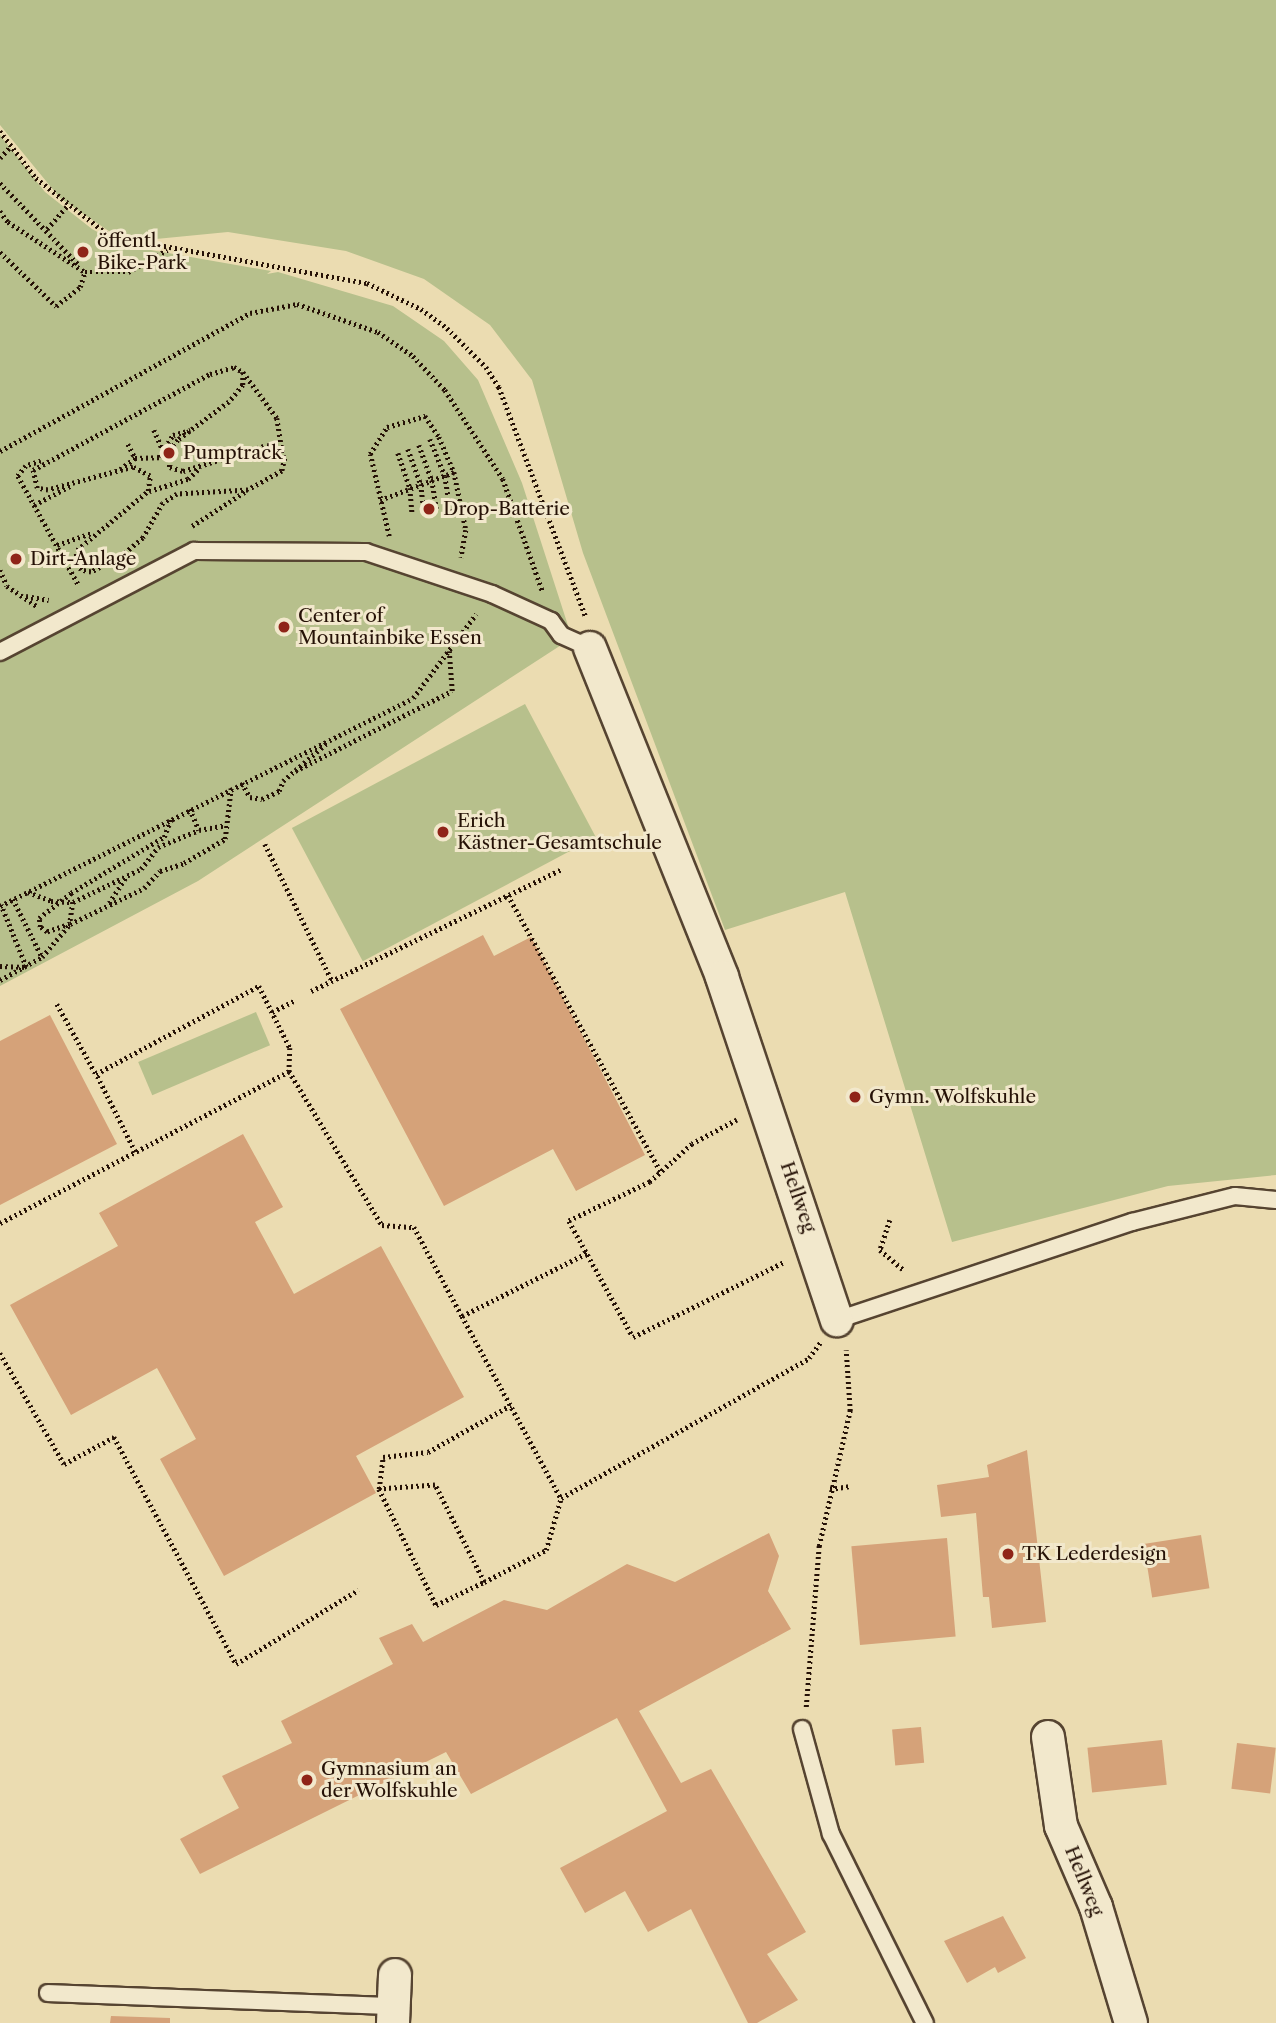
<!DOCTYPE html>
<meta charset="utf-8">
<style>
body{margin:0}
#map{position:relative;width:1276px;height:2023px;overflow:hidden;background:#ebdcb1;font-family:"Libre Caslon Text",serif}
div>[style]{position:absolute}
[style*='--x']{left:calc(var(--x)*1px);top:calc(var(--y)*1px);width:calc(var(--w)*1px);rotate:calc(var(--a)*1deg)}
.green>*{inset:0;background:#b7c08c;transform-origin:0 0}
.building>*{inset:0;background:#d5a279;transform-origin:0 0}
.path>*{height:4.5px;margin-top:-2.25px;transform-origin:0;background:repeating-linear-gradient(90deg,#251106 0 2px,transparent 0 5.5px)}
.roads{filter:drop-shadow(2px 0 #564431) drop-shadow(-2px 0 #564431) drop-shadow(0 2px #564431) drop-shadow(0 -2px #564431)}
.service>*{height:16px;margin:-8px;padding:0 8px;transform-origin:8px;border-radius:8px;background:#f2e8cc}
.minor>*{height:32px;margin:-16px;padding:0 16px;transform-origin:16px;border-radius:16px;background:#f2e8cc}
.dots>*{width:19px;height:19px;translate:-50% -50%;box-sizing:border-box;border:4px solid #f2e8cc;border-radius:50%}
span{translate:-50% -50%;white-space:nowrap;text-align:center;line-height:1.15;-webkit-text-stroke:6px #f2e8cc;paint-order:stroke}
.poi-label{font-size:19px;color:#251106}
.left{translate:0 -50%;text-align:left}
.street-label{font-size:19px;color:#251106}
</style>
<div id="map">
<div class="green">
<i style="clip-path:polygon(0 0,1276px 0,1276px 1175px,1168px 1186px,952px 1242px,845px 892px,725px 930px,583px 553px,532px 380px,490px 325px,424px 279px,346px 251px,228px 232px,125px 242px,60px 198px,0 125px)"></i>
<i style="clip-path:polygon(0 135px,45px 192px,92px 229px,122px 245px,271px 271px,267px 274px,278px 272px,393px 306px,444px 341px,478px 380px,522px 483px,572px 638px,198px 881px,0 986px)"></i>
<i style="left:525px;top:704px;width:151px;height:264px;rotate:62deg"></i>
<i style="left:256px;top:1012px;width:36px;height:128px;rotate:67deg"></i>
</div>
<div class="building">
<i style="clip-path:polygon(483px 935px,494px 956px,531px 937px,645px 1155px,576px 1191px,553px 1149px,444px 1206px,340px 1009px)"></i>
<i style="clip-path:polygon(50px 1015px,117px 1144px,0 1205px,0 1041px)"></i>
<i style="clip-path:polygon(243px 1134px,283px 1207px,255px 1222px,294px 1294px,381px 1246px,464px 1397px,356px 1456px,376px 1493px,224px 1576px,160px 1459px,196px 1439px,157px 1368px,71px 1415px,10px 1305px,118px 1246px,99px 1213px)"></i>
<i style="clip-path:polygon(1027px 1450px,1046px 1622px,992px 1628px,989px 1597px,983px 1597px,976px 1513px,941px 1517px,937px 1485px,989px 1477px,987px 1465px)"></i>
<i style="clip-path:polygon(769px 1533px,779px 1556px,768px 1591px,791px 1629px,639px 1711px,681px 1783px,711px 1769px,806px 1932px,767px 1954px,798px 2000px,757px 2023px,748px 2023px,691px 1909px,648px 1932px,625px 1891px,585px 1913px,560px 1868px,667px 1811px,617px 1718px,471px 1794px,446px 1752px,200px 1874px,180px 1839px,239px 1808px,222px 1776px,292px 1743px,281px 1721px,393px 1664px,379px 1638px,412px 1624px,423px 1642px,504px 1600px,547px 1610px,627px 1564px,675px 1582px)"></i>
<i style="left:1201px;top:1535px;width:54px;height:58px;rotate:81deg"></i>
<i style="left:947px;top:1538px;width:99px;height:96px;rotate:85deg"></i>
<i style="left:921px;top:1727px;width:36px;height:29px;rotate:85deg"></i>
<i style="left:1162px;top:1740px;width:45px;height:75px;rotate:84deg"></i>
<i style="left:1237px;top:1743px;width:39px;height:46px;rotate:7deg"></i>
<i style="clip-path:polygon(1003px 1916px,1026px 1958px,998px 1973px,995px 1967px,967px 1983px,944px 1941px)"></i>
<i style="clip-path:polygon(111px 2016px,170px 2018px,170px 2023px,110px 2023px)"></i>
</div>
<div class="path">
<i style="--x:0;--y:131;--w:59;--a:52.5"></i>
<i style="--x:36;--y:178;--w:94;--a:38.1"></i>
<i style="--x:110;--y:236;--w:261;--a:10.4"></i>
<i style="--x:367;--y:283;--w:60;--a:25.7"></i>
<i style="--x:421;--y:309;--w:32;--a:36"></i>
<i style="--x:447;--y:328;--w:55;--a:45"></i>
<i style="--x:486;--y:367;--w:24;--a:57"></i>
<i style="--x:499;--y:387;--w:246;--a:69.3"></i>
<i style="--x:0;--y:158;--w:15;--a:-48"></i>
<i style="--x:0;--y:183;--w:115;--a:46.1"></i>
<i style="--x:0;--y:211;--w:14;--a:54"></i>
<i style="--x:8;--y:222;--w:92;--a:33"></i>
<i style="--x:85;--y:272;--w:43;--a:0"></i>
<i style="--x:128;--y:272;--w:45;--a:-29.4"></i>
<i style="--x:47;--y:229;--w:30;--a:-49"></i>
<i style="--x:0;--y:252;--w:78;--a:44"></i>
<i style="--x:56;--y:306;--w:31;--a:-38"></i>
<i style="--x:80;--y:287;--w:16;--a:-72"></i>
<i style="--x:234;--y:367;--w:10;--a:29"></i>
<i style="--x:243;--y:372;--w:13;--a:90"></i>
<i style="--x:243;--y:385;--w:22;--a:129"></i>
<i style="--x:229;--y:402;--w:64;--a:143.3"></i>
<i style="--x:178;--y:440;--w:18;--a:128"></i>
<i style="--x:167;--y:454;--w:13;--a:77"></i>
<i style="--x:170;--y:467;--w:14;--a:17"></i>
<i style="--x:183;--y:471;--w:88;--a:-17.2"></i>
<i style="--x:267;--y:445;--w:10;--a:11"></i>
<i style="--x:277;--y:447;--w:14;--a:54"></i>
<i style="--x:285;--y:458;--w:13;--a:103"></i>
<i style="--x:282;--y:471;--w:39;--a:151"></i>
<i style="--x:248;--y:490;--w:71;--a:176.8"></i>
<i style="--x:177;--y:494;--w:17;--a:147"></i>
<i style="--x:163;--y:503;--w:40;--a:119.7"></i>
<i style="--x:143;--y:538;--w:25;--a:140"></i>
<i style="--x:124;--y:554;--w:38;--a:151"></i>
<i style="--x:91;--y:572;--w:10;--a:-169"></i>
<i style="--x:81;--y:570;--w:11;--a:-124"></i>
<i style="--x:75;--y:561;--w:11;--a:-80"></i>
<i style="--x:77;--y:550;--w:92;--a:-39.7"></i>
<i style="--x:148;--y:491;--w:15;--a:-82"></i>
<i style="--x:150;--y:476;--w:19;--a:-152"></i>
<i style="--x:133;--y:467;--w:88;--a:164.9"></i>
<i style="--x:48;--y:490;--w:11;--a:-170"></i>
<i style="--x:37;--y:488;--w:18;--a:-103"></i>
<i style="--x:33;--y:470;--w:201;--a:-28.5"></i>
<i style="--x:210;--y:374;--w:25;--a:-16"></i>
<i style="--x:243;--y:372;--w:57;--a:53.5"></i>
<i style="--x:277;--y:418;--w:37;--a:81"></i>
<i style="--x:154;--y:430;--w:20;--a:66"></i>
<i style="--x:430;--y:439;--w:40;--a:68"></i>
<i style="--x:445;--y:476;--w:36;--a:81"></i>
<i style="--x:128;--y:444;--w:16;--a:63"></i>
<i style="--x:419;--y:445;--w:37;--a:70"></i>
<i style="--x:432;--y:480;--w:32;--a:81"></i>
<i style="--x:408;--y:449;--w:37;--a:70"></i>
<i style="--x:421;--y:484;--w:28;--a:84"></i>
<i style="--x:0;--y:451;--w:286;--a:-28.9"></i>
<i style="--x:250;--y:313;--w:48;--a:-10.8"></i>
<i style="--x:297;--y:304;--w:86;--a:19.1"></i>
<i style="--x:378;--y:332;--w:42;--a:34.4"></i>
<i style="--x:413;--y:356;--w:47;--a:46.7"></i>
<i style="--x:445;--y:390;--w:106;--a:56.9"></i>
<i style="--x:503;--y:479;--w:118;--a:70.6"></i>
<i style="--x:398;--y:453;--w:37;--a:71"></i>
<i style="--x:410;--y:488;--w:24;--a:85"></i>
<i style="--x:41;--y:461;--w:16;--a:162"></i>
<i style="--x:26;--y:466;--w:13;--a:129"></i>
<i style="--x:18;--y:476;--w:124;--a:60.9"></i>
<i style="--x:120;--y:469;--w:19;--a:-36"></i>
<i style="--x:135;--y:458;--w:24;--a:-2"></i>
<i style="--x:159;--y:457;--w:26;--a:-58"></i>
<i style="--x:173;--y:435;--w:18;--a:-16"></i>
<i style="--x:149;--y:491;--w:41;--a:-17.1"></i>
<i style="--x:188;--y:479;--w:16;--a:-43"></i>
<i style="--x:380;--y:500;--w:79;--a:-20.7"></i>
<i style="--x:34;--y:505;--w:41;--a:-27.8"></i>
<i style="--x:192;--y:526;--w:64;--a:-32.9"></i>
<i style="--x:389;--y:536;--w:84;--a:-103"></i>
<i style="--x:370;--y:454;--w:32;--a:-58"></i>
<i style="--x:387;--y:427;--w:40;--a:-16"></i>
<i style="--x:425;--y:416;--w:25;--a:56"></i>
<i style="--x:439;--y:437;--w:38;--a:67"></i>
<i style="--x:454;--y:472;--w:59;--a:78.3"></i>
<i style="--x:466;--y:530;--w:28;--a:100"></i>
<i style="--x:57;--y:545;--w:37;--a:-19"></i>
<i style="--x:0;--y:570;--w:17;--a:66"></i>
<i style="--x:7;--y:586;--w:37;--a:34"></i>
<i style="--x:26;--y:596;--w:23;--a:10"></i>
<i style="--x:295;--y:771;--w:176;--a:-27"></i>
<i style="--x:452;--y:691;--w:40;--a:-94.3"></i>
<i style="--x:242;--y:783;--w:16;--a:60"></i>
<i style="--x:250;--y:797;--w:12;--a:9"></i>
<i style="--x:262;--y:799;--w:19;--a:-25"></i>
<i style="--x:279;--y:791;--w:11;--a:-68"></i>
<i style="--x:283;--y:781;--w:60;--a:-40.9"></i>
<i style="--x:190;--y:809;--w:23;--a:67"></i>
<i style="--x:265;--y:844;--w:153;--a:63.9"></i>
<i style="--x:28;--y:892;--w:25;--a:21"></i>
<i style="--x:51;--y:901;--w:22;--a:3"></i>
<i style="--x:73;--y:902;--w:76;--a:-25.9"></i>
<i style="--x:141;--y:869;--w:28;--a:-52"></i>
<i style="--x:158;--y:847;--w:44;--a:-22.5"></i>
<i style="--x:199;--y:830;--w:27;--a:-10"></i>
<i style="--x:508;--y:895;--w:316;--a:61.1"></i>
<i style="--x:13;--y:899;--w:65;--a:63.4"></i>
<i style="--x:73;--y:902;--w:22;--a:98"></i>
<i style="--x:70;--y:924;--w:24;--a:161"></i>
<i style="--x:47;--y:932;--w:9;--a:-144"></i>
<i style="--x:40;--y:927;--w:9;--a:-96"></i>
<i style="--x:39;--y:918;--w:41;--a:-38"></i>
<i style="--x:71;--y:893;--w:109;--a:-31.1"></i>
<i style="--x:164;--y:837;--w:19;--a:-69"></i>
<i style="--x:109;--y:903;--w:31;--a:-57"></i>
<i style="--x:0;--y:906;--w:462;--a:-26.7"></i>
<i style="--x:413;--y:698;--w:105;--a:-53.1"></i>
<i style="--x:0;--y:966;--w:26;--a:2"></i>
<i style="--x:26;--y:967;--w:67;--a:-112"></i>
<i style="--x:0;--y:980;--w:48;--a:-28.7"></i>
<i style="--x:42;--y:957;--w:43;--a:-49.7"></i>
<i style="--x:70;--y:924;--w:82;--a:-25.9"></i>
<i style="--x:144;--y:888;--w:23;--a:-47"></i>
<i style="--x:160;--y:871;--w:25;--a:-18"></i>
<i style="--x:184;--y:863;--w:48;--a:-30.3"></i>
<i style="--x:225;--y:839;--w:51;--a:-83.3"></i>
<i style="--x:311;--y:991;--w:279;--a:-25.9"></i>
<i style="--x:57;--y:1004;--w:80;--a:60.9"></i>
<i style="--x:272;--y:1012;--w:27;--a:-27"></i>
<i style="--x:737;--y:1120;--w:51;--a:151.9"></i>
<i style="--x:692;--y:1144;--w:57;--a:137.9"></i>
<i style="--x:650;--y:1182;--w:90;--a:154.3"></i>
<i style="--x:569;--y:1221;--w:132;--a:61.1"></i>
<i style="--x:633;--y:1337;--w:169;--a:-26.4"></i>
<i style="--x:135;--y:1152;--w:87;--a:-116.6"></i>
<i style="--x:96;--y:1074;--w:185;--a:-28.4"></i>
<i style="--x:259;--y:986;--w:69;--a:63.4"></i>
<i style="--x:290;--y:1048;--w:23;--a:92"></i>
<i style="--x:890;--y:1220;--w:32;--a:108"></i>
<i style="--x:880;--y:1250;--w:30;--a:40"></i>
<i style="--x:0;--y:1223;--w:327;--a:-27.7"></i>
<i style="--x:289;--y:1071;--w:180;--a:58.9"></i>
<i style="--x:382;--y:1225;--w:32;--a:4"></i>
<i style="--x:414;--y:1227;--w:101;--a:61.7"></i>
<i style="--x:462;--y:1316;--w:140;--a:-26.7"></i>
<i style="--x:462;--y:1316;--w:207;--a:61.5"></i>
<i style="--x:561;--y:1498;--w:285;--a:-29.4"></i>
<i style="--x:809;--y:1358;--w:19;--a:-54"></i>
<i style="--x:0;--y:1353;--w:128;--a:60"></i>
<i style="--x:64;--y:1464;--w:57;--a:-28.4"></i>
<i style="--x:114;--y:1437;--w:258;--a:61.7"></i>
<i style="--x:236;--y:1664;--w:143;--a:-31.2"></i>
<i style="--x:379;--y:1489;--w:129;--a:63.8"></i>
<i style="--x:436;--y:1605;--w:53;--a:-25.6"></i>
<i style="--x:484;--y:1582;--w:109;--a:-116.8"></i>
<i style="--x:435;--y:1485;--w:56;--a:175.9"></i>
<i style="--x:379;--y:1489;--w:32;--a:-83"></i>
<i style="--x:383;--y:1457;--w:45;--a:-6.3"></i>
<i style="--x:428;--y:1452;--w:95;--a:-29.5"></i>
<i style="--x:830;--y:1489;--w:21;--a:-8"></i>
<i style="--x:484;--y:1582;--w:70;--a:-27.3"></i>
<i style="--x:546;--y:1550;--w:54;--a:-73.9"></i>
<i style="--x:806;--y:1707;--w:162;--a:-85.4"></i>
<i style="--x:819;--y:1546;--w:139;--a:-77.1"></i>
<i style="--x:850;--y:1411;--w:61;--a:-93.8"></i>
</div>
<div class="roads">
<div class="service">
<i style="--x:0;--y:652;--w:219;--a:-27.5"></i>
<i style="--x:194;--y:551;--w:172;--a:0.3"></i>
<i style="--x:366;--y:552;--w:133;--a:18.4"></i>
<i style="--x:492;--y:594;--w:65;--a:24.6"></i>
<i style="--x:551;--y:621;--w:17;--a:54"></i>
<i style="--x:561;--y:635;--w:32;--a:24"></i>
<i style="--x:837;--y:1320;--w:311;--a:-18.4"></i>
<i style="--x:1132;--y:1222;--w:106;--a:-14.2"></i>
<i style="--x:1235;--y:1196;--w:41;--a:5.6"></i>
<i style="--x:802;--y:1729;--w:109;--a:74.6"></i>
<i style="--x:831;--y:1834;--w:211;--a:63.6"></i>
<i style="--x:48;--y:1993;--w:346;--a:2.2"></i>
</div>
<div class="minor">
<i style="--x:590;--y:648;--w:354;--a:68.1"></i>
<i style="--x:722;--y:977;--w:362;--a:71.5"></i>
<i style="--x:1048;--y:1737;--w:90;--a:81.7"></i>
<i style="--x:1061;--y:1826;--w:88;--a:66.6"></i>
<i style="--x:1096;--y:1907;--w:121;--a:73.2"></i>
<i style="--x:393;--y:2023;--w:48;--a:-87.6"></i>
</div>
</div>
<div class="dots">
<i style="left:83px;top:252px;background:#8f2418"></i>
<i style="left:169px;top:453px;background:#8f2418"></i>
<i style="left:429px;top:509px;background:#8f2418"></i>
<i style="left:16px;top:559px;background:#8f2418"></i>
<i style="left:284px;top:627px;background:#8f2418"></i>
<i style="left:443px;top:832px;background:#8f2418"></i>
<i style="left:855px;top:1097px;background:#8f2418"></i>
<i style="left:1008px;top:1554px;background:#8f2418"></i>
<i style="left:307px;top:1780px;background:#8f2418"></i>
</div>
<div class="poi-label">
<span class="left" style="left:97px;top:252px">öffentl.<br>Bike-Park</span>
<span class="left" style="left:183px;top:453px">Pumptrack</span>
<span class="left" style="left:443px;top:509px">Drop-Batterie</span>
<span class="left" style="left:30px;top:559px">Dirt-Anlage</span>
<span class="left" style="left:298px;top:627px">Center of<br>Mountainbike Essen</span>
<span class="left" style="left:457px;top:832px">Erich<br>Kästner-Gesamtschule</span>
<span class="left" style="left:869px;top:1097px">Gymn. Wolfskuhle</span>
<span class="left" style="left:1022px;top:1554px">TK Lederdesign</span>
<span class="left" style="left:321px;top:1780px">Gymnasium an<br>der Wolfskuhle</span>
</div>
<div class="street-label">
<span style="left:798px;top:1197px;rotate:71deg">Hellweg</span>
<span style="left:1084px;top:1881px;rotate:68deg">Hellweg</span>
</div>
</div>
